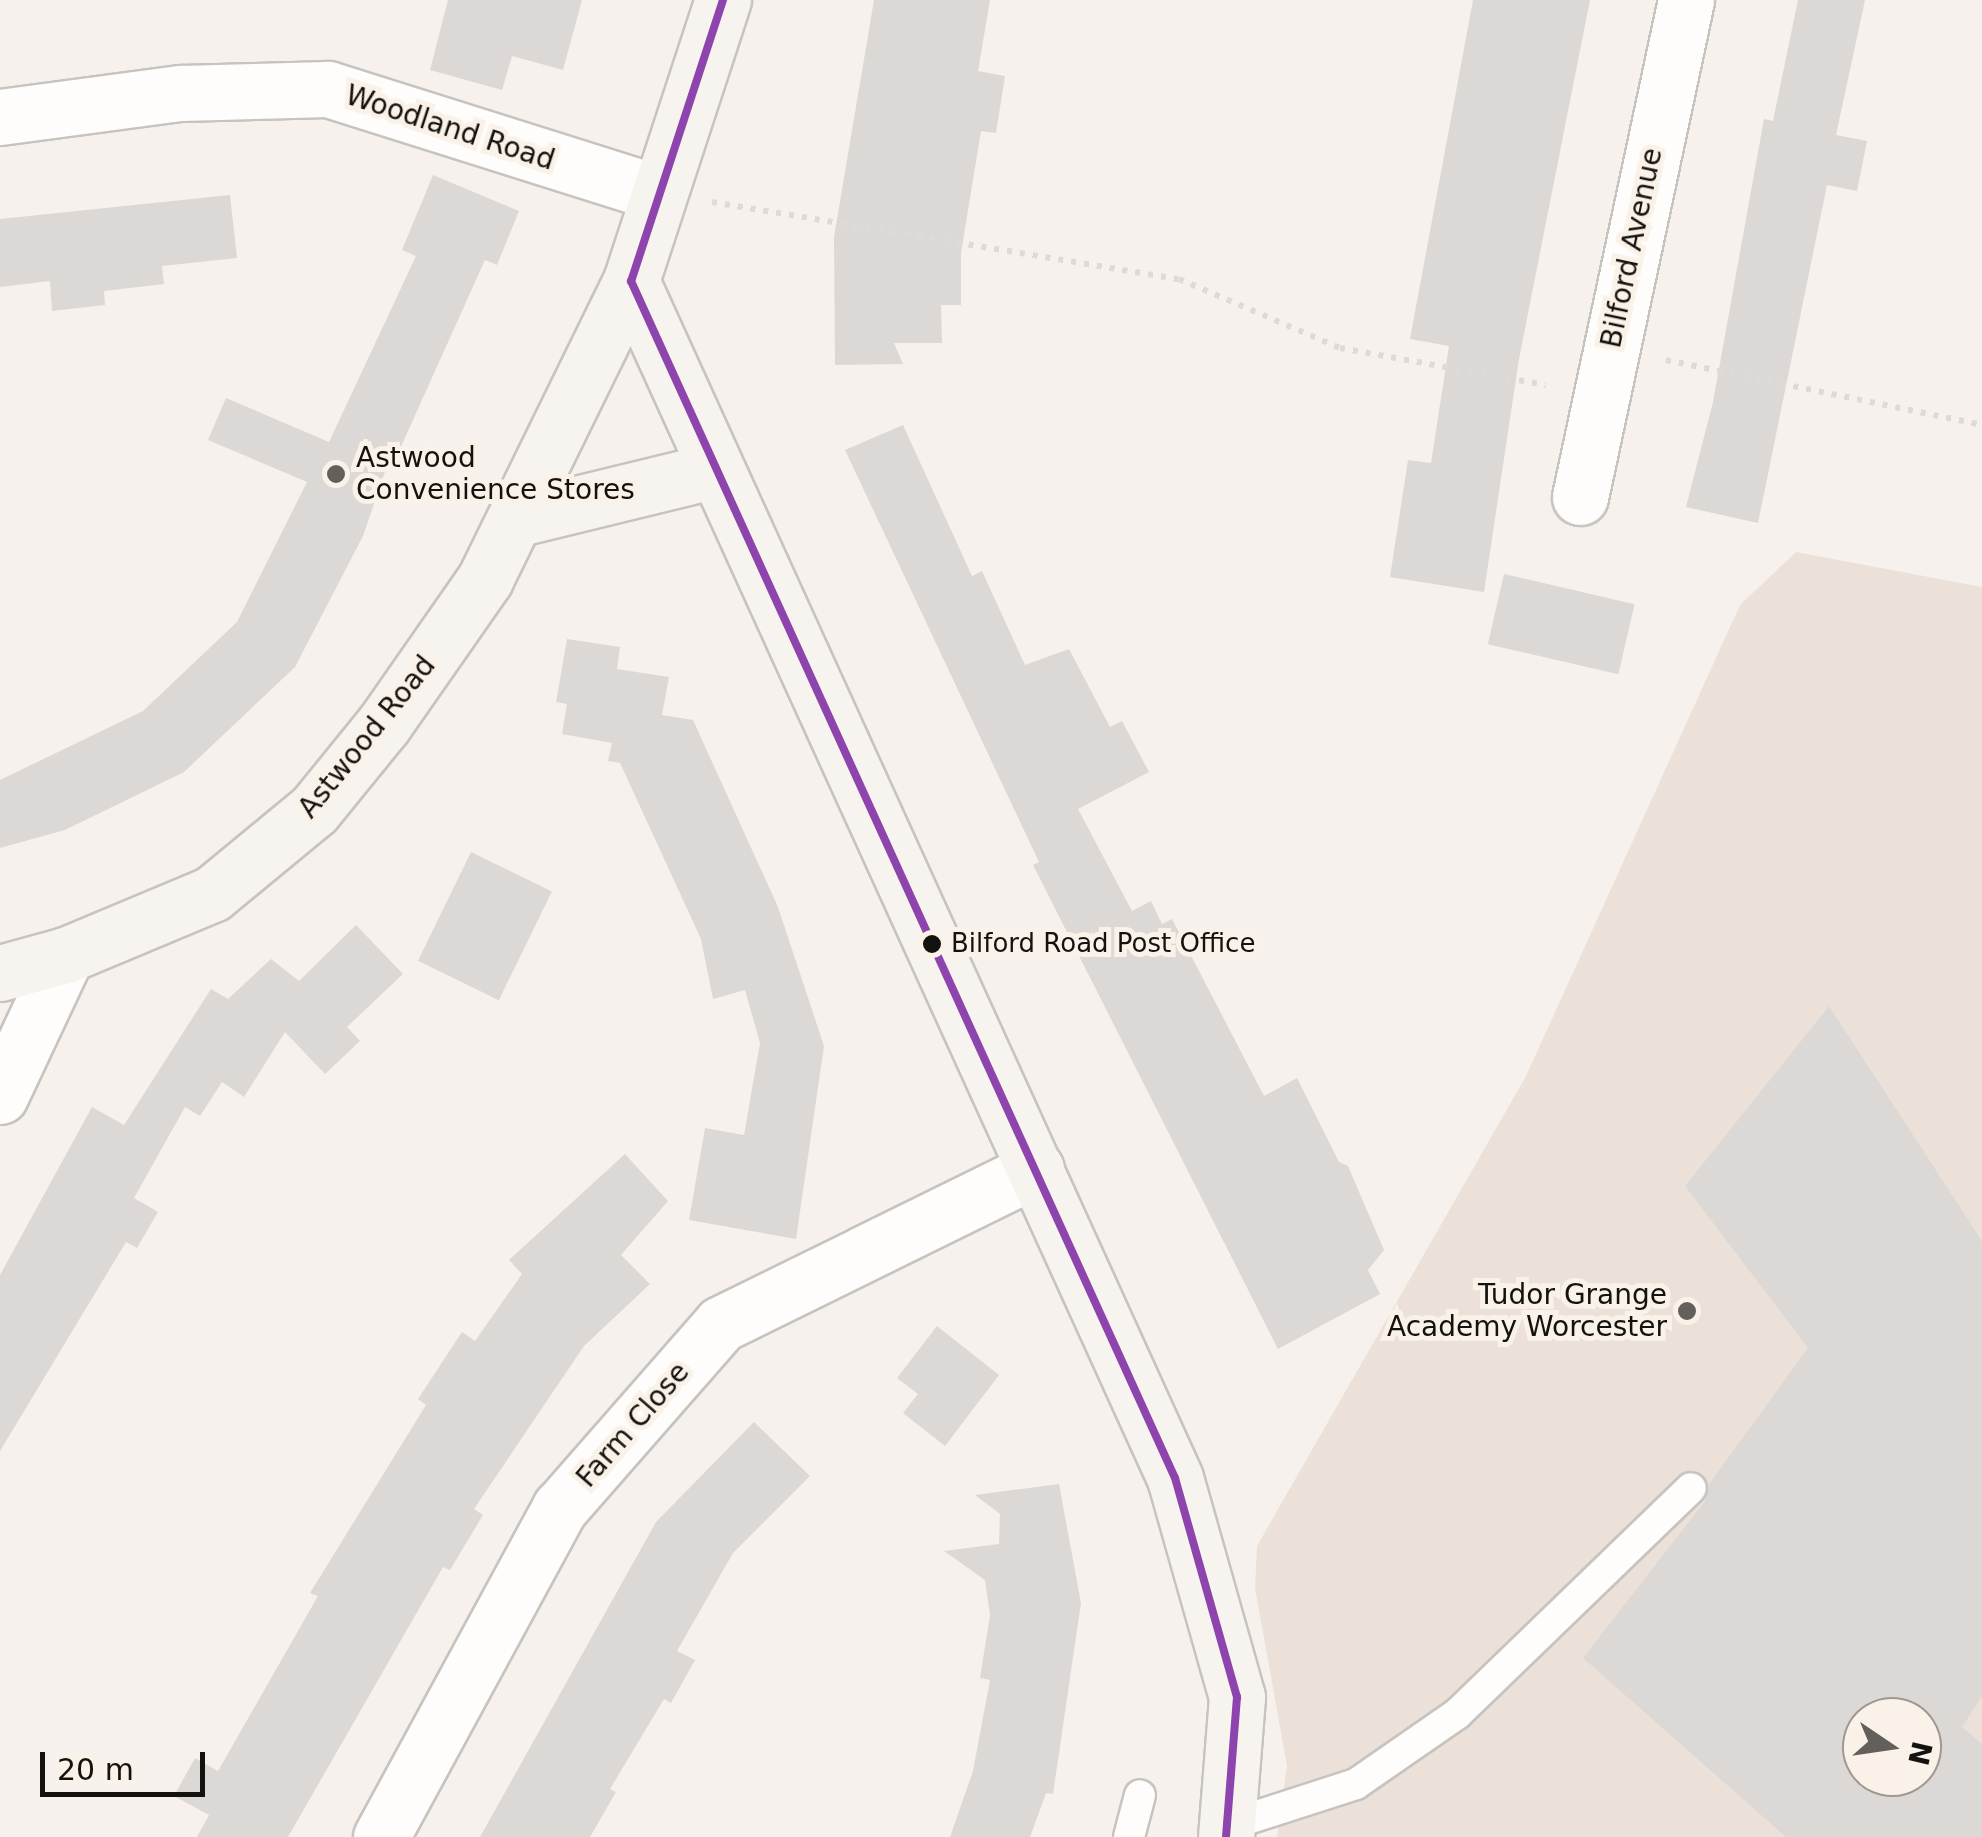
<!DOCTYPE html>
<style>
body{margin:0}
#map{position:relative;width:1982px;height:1837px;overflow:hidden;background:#f6f1ec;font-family:"DejaVu Sans",sans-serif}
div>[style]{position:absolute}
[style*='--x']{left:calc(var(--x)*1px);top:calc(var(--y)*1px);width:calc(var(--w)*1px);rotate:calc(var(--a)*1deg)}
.built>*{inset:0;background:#ebe1d8}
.building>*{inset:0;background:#dcd8d5;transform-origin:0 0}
.path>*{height:6px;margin-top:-3px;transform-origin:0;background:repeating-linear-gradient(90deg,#dcdbd9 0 5px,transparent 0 13px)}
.roads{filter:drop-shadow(2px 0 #c7c3bf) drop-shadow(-2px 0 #c7c3bf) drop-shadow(0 2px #c7c3bf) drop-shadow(0 -2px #c7c3bf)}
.lane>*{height:30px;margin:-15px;padding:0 15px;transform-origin:15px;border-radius:15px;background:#fefdfc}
.street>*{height:55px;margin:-27.5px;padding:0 27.5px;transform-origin:27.5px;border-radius:27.5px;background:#fefdfc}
.secondary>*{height:55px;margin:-27.5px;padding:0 27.5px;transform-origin:27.5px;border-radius:27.5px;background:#f7f4f0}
.bus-1>*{height:8px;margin:-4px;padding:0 4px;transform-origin:4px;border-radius:4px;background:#8e44ad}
.dots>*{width:28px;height:28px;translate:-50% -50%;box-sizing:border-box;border:5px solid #faf2e8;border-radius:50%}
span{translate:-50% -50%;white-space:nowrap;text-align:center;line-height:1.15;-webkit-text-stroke:10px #faf2e8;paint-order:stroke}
.bus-label{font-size:26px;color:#14120e}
.left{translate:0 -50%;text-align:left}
.street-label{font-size:28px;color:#14120e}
.poi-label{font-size:28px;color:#14120e}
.right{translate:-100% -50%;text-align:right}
.north{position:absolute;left:1842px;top:1697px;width:100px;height:100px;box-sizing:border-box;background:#faf2e8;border:2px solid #9e9891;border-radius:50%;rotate:103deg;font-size:28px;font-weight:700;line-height:40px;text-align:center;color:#14120e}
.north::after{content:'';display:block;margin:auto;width:35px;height:45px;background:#63605c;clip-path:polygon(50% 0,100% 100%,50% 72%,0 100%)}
.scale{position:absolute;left:40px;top:1752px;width:165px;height:45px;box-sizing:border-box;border:5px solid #14120e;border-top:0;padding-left:12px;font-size:30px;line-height:35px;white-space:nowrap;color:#14120e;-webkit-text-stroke:8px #faf2e8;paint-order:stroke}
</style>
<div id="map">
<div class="built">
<i style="clip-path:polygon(evenodd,1796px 552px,1982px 587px,1982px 1837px,1277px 1837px,1287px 1766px,1255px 1588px,1257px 1546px,1526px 1076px,1740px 605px,1796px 552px,1862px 1717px,1922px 1717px,1922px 1777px,1862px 1777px,1862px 1717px)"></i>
</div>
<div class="building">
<i style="clip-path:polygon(448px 0,582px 0,563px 70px,512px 56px,502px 90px,430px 70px)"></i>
<i style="clip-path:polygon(874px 0,990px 0,978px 71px,1005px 76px,996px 133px,981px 131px,961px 253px,961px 305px,941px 305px,942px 343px,894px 343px,903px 364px,835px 365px,834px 237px)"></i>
<i style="clip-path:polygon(1473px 0,1590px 0,1519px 359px,1484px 592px,1390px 577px,1408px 460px,1431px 463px,1449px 346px,1410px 339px)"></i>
<i style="clip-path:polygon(1798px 0,1865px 0,1836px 135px,1867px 141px,1857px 191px,1827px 185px,1758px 523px,1686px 507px,1713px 402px,1764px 119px,1773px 121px)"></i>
<i style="clip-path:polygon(433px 175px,519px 211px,497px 265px,485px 260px,399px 451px,393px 448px,363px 536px,295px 667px,184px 772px,65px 830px,0 848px,0 780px,143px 711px,237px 622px,307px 482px,208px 440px,226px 398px,329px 442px,416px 256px,402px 250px)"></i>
<i style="clip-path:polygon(230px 195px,237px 258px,162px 266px,164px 284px,104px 291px,105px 305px,52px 311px,50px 281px,0 287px,0 219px)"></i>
<i style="clip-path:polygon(903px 425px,972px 576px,982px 571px,1025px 665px,1069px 649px,1110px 727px,1122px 721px,1149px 772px,1078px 809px,1132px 911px,1151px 901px,1162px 924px,1172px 919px,1264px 1096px,1297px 1078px,1339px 1162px,1348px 1166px,1384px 1250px,1368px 1270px,1380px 1294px,1278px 1349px,1033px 865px,1039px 862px,845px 450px)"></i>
<i style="left:1504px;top:574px;width:134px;height:72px;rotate:13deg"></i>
<i style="clip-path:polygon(567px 639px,620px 647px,617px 669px,669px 677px,662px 715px,693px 720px,778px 907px,824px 1046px,796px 1239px,689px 1220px,705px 1128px,744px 1135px,760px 1043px,745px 990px,713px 999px,701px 939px,620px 763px,608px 761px,612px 743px,562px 734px,567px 704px,556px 702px)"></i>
<i style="left:471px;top:852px;width:90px;height:121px;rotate:26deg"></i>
<i style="clip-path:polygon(356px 925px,403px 974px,347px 1027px,360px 1041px,325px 1074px,285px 1032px,244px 1097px,222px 1082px,200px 1116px,185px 1107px,134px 1198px,158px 1212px,137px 1248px,126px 1242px,0 1451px,0 1275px,92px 1107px,124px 1125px,211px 989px,228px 999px,271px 959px,299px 981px)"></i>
<i style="clip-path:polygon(evenodd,1829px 1006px,1982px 1241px,1982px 1696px,1962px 1727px,1982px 1744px,1982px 1837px,1786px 1837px,1583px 1658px,1705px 1501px,1709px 1484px,1808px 1348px,1685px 1186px,1829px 1006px,1862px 1717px,1922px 1717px,1922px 1777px,1862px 1777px,1862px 1717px)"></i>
<i style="clip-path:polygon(625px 1154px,668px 1201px,621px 1255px,650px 1284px,584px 1346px,474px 1509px,483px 1515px,450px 1570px,443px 1567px,288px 1837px,197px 1837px,209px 1815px,174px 1796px,195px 1758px,218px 1771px,318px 1596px,310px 1593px,426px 1405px,418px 1399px,462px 1332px,475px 1341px,522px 1274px,509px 1260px)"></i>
<i style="clip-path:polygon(937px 1326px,999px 1375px,945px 1446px,903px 1413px,918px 1394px,897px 1378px)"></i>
<i style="clip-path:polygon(754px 1422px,810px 1476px,733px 1553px,677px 1651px,695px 1660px,671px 1703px,664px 1699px,610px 1789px,616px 1792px,590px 1837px,480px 1837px,656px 1522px)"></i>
<i style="clip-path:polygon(1059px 1484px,1081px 1603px,1053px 1794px,1046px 1793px,1030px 1837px,950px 1837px,973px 1771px,990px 1680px,980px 1678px,990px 1615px,985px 1580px,944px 1551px,999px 1544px,1000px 1514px,975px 1495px)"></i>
</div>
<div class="path">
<i style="--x:712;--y:202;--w:473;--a:9.4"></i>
<i style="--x:1179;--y:279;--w:175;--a:23.2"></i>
<i style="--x:1340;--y:348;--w:209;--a:10.2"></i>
<i style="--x:1666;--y:360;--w:323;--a:11.6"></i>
</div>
<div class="roads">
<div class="lane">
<i style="--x:1229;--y:1825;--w:133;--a:-17.9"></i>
<i style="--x:1356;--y:1784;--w:123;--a:-34.7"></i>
<i style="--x:1457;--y:1714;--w:325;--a:-44"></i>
<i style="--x:1129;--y:1837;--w:43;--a:-75.3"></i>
</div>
<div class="street">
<i style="--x:0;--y:117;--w:183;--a:-7.6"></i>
<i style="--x:181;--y:93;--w:147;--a:-1.6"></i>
<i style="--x:328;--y:89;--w:345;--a:17.5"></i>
<i style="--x:1580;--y:497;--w:508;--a:-77.96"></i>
<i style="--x:0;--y:1096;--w:156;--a:-64.9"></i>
<i style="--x:381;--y:1837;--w:375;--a:-61.5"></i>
<i style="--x:560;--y:1508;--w:244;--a:-48.8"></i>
<i style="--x:721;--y:1324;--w:351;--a:-26.2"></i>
</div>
<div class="secondary">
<i style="--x:631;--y:281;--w:1315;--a:65.56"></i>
<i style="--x:1175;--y:1478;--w:228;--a:74.2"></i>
<i style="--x:1237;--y:1697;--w:140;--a:94.5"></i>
<i style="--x:519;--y:518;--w:199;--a:-13.7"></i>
<i style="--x:0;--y:973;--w:68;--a:-15.3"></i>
<i style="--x:66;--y:955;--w:158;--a:-22.7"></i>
<i style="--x:212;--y:894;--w:132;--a:-39.5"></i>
<i style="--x:314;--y:810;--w:111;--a:-50.9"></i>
<i style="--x:384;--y:724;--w:177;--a:-55.1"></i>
<i style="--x:485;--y:579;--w:332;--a:-63.9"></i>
<i style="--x:631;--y:281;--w:296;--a:-71.9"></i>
</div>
</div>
<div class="bus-1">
<i style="--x:723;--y:0;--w:296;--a:108.1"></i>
<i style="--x:631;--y:281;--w:1315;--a:65.56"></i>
<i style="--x:1175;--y:1478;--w:228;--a:74.2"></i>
<i style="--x:1237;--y:1697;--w:140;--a:94.5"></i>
</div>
<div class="dots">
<i style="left:336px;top:474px;background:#63605c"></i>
<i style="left:932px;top:944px;background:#14120e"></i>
<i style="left:1687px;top:1311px;background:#63605c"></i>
</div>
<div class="bus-label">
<span class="left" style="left:951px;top:944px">Bilford Road Post Office</span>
</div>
<div class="street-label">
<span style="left:450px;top:128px;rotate:18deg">Woodland Road</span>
<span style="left:1632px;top:248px;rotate:-78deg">Bilford Avenue</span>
<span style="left:367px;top:737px;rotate:-51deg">Astwood Road</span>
<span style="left:633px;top:1425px;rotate:-49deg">Farm Close</span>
</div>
<div class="poi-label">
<span class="left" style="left:356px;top:474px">Astwood<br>Convenience Stores</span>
<span class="right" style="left:1667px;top:1311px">Tudor Grange<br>Academy Worcester</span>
</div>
<div class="north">N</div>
<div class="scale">20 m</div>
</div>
